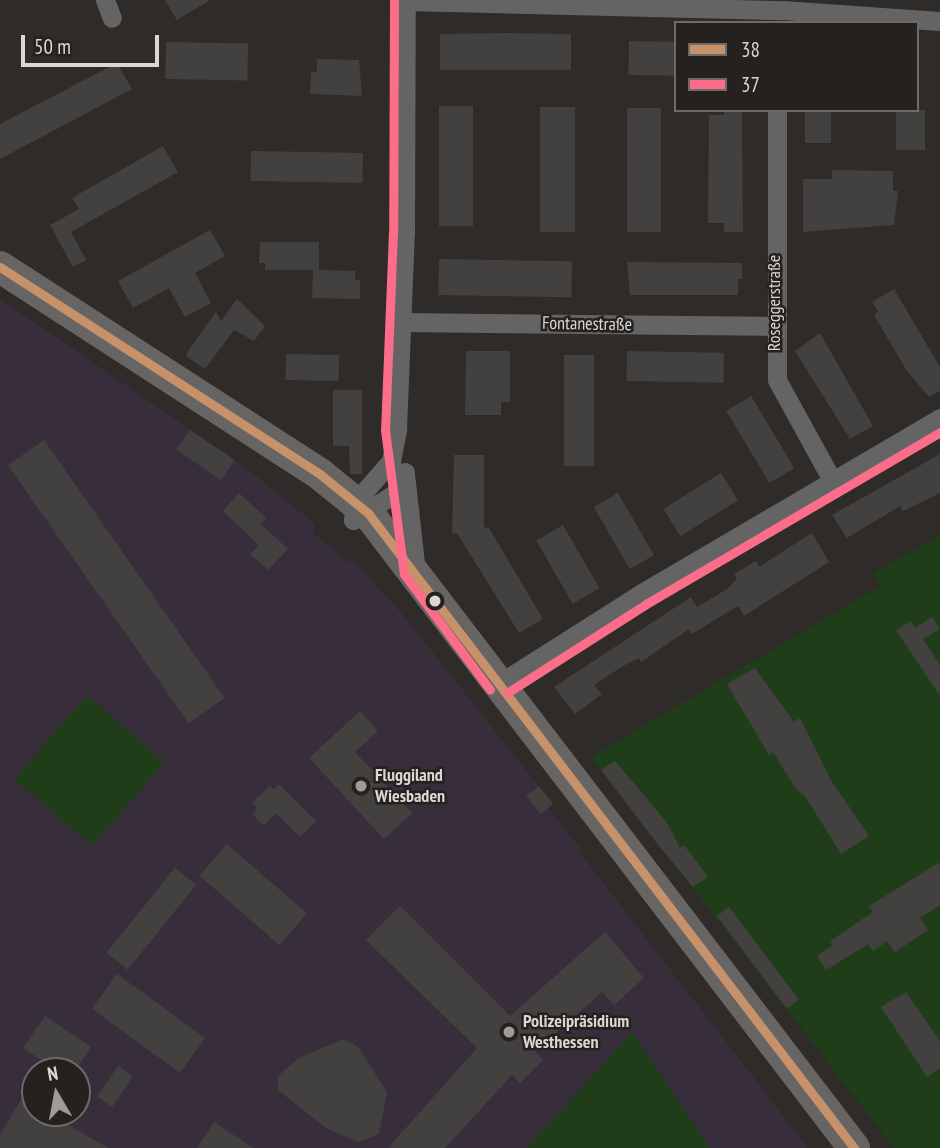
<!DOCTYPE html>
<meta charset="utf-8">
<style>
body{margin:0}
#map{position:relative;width:940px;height:1148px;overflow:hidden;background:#2e2b29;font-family:"PT Sans Narrow",sans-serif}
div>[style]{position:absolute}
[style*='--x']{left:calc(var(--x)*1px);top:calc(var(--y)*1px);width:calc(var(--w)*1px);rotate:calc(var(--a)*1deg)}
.commercial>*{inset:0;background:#382e3b}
.green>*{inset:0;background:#203d1a;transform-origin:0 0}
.building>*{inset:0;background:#434140;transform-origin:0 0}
.street>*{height:19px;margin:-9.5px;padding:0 9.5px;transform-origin:9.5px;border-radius:9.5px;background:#656464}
.primary>*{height:32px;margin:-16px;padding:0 16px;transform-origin:16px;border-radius:16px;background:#666564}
.bus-1>*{height:9px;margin:-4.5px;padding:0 4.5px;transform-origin:4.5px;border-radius:4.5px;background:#c7916a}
.bus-2>*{height:9px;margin:-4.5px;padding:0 4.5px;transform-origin:4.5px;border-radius:4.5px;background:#fb6d88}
.dots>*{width:19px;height:19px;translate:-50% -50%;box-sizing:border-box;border:4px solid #25211e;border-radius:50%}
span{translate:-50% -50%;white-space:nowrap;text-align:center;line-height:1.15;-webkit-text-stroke:5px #25211e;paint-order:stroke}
.street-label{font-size:18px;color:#dad7d5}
.poi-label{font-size:18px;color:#dad7d5;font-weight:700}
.left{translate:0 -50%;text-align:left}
.legend{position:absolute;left:674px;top:21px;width:245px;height:91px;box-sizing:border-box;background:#25211e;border:2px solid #6d6a67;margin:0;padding:9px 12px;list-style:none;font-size:21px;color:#dad7d5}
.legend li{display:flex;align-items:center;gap:14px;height:35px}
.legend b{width:35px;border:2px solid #6d6a67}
.north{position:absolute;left:21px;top:1057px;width:70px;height:70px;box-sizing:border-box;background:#25211e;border:2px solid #6d6a67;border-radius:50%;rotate:350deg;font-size:19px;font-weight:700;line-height:28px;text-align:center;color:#dad7d5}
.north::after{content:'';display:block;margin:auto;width:24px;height:32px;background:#9e9b99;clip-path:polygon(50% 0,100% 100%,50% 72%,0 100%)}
.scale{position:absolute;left:21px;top:35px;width:138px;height:32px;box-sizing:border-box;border:4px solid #dad7d5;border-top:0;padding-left:9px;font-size:21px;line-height:24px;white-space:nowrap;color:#dad7d5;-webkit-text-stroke:5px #25211e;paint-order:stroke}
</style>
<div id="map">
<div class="commercial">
<i style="clip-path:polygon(evenodd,0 299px,241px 464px,315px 524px,314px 533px,348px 562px,353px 560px,404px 616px,553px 804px,549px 808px,580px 848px,578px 850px,808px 1148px,0 1148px,0 299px,35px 1071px,77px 1071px,77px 1113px,35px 1113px,35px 1071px)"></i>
</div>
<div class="green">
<i style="clip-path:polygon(940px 535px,940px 1148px,894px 1148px,591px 757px,880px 586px,873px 573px)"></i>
<i style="left:87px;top:695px;width:103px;height:111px;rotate:41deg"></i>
<i style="clip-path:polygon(632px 1032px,710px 1148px,527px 1148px)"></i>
</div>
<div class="building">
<i style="clip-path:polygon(165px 0,210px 0,177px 20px)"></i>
<i style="clip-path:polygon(505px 33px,571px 34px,571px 70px,440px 70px,440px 34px)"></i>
<i style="left:629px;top:41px;width:47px;height:34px;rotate:1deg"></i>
<i style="left:166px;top:42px;width:82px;height:37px;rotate:1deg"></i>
<i style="clip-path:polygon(317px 59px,359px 60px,362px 96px,310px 94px,311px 72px,317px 72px)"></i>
<i style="clip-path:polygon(117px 63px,132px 89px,0 159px,0 124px)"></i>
<i style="left:439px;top:106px;width:34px;height:120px"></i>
<i style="left:575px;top:107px;width:125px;height:35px;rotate:90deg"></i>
<i style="left:627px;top:108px;width:34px;height:124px"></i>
<i style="clip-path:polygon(724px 110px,742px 110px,743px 232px,724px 232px,724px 223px,708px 223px,709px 115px,724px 115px)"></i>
<i style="left:805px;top:110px;width:26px;height:33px"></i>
<i style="left:896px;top:110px;width:29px;height:40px"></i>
<i style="clip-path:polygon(163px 146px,178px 172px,71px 232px,86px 260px,73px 267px,50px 225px,79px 209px,72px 198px)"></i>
<i style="left:251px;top:151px;width:112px;height:30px;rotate:1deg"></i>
<i style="clip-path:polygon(832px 170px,893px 171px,893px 191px,898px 191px,894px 225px,803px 232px,803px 179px,832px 179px)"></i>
<i style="clip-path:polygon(210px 230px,225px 256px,195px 273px,211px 303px,185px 317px,169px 288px,133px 308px,118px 281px)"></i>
<i style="clip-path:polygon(260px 242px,319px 242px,319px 270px,355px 271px,355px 280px,360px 280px,360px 299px,312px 298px,313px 270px,265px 270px,265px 263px,259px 263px)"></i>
<i style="left:439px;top:259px;width:133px;height:36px;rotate:1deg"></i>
<i style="clip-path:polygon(627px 262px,742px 263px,742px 279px,738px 279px,738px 295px,630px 295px)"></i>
<i style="clip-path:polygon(894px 289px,940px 367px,940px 391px,929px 397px,907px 371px,874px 315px,878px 312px,872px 302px)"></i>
<i style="clip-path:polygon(237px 299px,265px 326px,254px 341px,234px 330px,205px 369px,186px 356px,190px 348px,216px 312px,221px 321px)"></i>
<i style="clip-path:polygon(820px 333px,873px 426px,850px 439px,795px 351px)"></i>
<i style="clip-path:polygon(466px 351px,510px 351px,510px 402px,501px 402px,501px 415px,465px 415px)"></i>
<i style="left:627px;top:351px;width:97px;height:30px;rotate:1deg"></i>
<i style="left:286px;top:354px;width:53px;height:26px;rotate:1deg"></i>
<i style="left:564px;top:355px;width:30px;height:111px"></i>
<i style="clip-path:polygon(333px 390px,362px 390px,362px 474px,350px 474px,349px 446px,333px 446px)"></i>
<i style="left:751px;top:396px;width:84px;height:29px;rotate:59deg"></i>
<i style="left:190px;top:430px;width:54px;height:24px;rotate:34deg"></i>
<i style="left:44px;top:440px;width:315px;height:44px;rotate:55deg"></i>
<i style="clip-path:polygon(940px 454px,940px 493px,903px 511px,900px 506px,847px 538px,832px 515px)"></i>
<i style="clip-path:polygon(454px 455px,484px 455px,484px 527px,489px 528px,543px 619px,519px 633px,457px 533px,452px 533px)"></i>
<i style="left:721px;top:473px;width:32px;height:68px;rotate:58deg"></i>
<i style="clip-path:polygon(239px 493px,266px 518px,261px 524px,288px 549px,268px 570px,250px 554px,259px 545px,223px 511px)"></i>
<i style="left:618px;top:493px;width:72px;height:28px;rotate:60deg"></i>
<i style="left:563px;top:525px;width:73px;height:31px;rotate:60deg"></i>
<i style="clip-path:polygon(812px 533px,829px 562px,744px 616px,738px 606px,692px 634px,689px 629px,641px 662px,639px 658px,623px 666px,594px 685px,602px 694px,575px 714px,554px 687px,691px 597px,697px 607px,727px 589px,737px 579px,734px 574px,756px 561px,759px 567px)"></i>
<i style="clip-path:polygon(932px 617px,940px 629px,923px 639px,940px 665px,940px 696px,896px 630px,911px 621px,915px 628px)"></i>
<i style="clip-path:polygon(755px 668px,794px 722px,800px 718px,830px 779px,869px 836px,841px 854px,805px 796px,796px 789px,773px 752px,769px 755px,727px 684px)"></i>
<i style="clip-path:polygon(360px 711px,378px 731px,355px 752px,412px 813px,384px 839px,309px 758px)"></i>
<i style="clip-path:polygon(615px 761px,666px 821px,680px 848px,684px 845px,708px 877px,693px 887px,659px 846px,601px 770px)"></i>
<i style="clip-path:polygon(279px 784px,316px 821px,300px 837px,276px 813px,264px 826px,252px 814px,258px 808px,252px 803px,270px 786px,274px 789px)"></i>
<i style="left:539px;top:786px;width:23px;height:16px;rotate:52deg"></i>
<i style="left:227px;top:844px;width:106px;height:42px;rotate:41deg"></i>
<i style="clip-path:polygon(940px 862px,940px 905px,920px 918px,928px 930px,895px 952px,887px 941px,873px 951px,868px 944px,826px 970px,817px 956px,833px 945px,830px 941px,873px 912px,869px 906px)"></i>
<i style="left:175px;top:868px;width:27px;height:109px;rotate:39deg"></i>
<i style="clip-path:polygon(400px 906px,510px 1016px,605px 932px,644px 978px,614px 1005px,602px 992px,535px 1052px,543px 1060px,520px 1083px,512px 1075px,445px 1148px,388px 1148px,477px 1048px,366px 940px)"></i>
<i style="left:729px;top:907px;width:116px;height:15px;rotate:53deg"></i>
<i style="left:117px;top:974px;width:109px;height:43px;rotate:36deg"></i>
<i style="clip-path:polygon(906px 992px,940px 1041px,940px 1068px,927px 1077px,881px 1007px)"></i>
<i style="clip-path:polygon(45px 1016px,91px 1047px,75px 1071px,58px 1071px,23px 1048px)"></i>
<i style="clip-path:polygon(343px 1039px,358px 1047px,387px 1092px,379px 1134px,358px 1142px,326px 1128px,278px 1090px,278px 1076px,299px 1058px)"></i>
<i style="left:118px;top:1066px;width:18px;height:37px;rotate:34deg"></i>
<i style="clip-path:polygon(22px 1098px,35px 1106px,35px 1113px,48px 1113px,108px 1148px,0 1148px,0 1135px)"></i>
<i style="clip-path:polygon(214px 1122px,253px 1148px,197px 1148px)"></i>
</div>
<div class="street">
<i style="--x:105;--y:0;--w:19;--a:69"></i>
<i style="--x:406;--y:1;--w:377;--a:1.4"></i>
<i style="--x:783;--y:10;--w:157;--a:4"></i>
<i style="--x:777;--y:110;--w:270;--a:90"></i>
<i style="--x:777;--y:380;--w:116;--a:61.2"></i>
<i style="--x:400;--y:322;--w:374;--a:0.6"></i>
<i style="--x:405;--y:472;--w:22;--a:112"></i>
<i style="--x:397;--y:492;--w:52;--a:147.5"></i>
<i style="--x:353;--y:520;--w:18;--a:-84"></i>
<i style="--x:355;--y:502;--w:55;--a:-48.7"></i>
<i style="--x:391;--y:461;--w:33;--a:-79"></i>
<i style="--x:397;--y:429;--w:197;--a:-87.7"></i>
<i style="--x:405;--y:232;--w:232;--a:-89.8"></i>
<i style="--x:405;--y:474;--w:99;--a:83.6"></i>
<i style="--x:500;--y:683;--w:166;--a:-32.4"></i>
<i style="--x:640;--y:594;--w:348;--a:-30.4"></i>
</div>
<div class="primary">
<i style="--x:0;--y:267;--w:382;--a:32.9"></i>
<i style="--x:321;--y:475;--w:60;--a:39"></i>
<i style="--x:368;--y:513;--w:800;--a:52.57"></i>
</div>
<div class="bus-1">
<i style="--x:0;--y:267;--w:382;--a:32.9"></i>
<i style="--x:321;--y:475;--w:60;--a:39"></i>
<i style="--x:368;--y:513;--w:800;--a:52.57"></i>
</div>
<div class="bus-2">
<i style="--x:394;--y:0;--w:232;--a:90.2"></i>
<i style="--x:393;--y:232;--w:198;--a:92.3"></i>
<i style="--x:385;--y:430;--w:145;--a:82.5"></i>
<i style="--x:404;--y:574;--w:144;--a:53.4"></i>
<i style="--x:507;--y:693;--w:165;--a:-32.6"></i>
<i style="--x:646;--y:604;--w:341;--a:-30.3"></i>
</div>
<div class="dots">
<i style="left:435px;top:601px;background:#dad7d5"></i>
<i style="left:361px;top:786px;background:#9e9b99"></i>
<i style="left:509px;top:1032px;background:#9e9b99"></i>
</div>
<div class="street-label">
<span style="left:774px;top:303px;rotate:-90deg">Roseggerstraße</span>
<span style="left:587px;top:324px;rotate:1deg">Fontanestraße</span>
</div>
<div class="poi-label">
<span class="left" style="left:375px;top:786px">Fluggiland<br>Wiesbaden</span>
<span class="left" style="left:523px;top:1032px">Polizeipräsidium<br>Westhessen</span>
</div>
<ul class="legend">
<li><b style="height:9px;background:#c7916a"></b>38</li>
<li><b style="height:9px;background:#fb6d88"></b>37</li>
</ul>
<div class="north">N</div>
<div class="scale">50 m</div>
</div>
